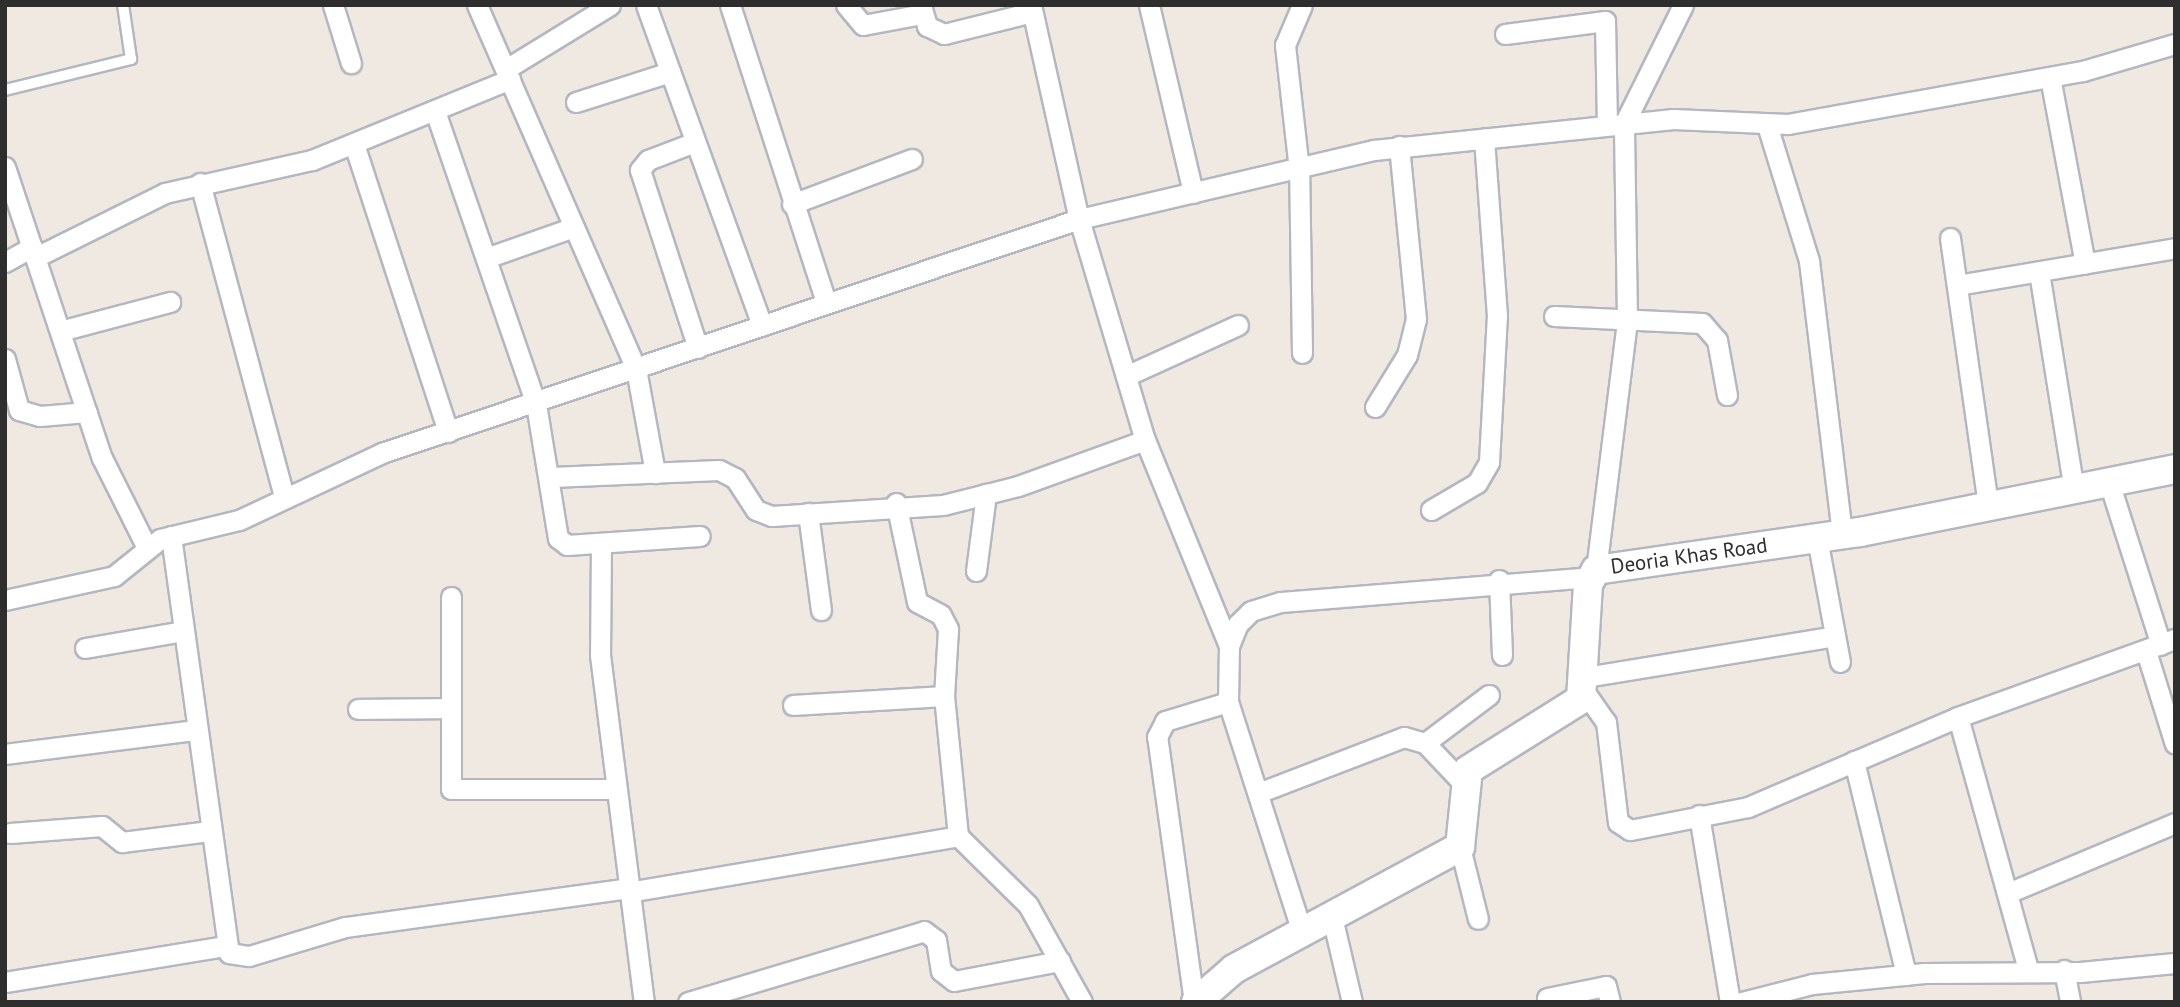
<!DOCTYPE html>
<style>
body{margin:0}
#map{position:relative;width:2180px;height:1007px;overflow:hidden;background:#efe9e1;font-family:"PT Sans",sans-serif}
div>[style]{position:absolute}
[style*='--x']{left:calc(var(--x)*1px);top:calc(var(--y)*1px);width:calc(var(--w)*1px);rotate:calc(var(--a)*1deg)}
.roads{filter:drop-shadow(2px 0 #b4b7c1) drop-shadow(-2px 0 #b4b7c1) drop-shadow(0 2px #b4b7c1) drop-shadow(0 -2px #b4b7c1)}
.lane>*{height:10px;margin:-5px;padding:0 5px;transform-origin:5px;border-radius:5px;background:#fff}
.street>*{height:19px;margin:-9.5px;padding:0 9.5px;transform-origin:9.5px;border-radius:9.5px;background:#fff}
.secondary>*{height:28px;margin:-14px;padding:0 14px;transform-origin:14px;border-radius:14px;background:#fff}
span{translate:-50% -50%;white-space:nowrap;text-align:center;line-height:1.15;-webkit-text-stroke:7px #fff;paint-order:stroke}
.street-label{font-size:21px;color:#2e2e2e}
.frame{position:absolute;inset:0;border:7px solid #2e2e2e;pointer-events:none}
</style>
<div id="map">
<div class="roads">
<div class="lane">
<i style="--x:5;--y:90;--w:130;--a:-13.8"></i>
<i style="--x:131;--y:59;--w:55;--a:-98.4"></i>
</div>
<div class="street">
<i style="--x:333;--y:5;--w:61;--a:72.8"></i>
<i style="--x:477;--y:5;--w:397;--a:66.4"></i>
<i style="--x:636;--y:369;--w:106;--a:79.6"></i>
<i style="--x:646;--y:5;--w:341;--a:70.1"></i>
<i style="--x:730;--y:5;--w:312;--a:72.1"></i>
<i style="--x:846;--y:5;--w:26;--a:50"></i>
<i style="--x:863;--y:25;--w:60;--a:-10.6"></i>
<i style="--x:921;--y:5;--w:22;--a:74"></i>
<i style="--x:927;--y:26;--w:19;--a:25"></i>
<i style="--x:944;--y:34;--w:91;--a:-14"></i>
<i style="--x:1031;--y:5;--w:219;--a:77.4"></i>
<i style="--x:1079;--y:219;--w:231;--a:73.4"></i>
<i style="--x:1145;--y:440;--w:222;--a:67.8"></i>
<i style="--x:1149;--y:5;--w:193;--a:76.8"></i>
<i style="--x:1505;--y:34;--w:101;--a:-7.4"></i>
<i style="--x:1605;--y:21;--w:104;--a:88.9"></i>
<i style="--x:506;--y:69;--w:122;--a:-31.6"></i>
<i style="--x:2050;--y:77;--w:190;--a:79.4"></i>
<i style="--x:576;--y:102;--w:99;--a:-17.7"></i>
<i style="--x:435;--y:111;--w:310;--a:71"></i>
<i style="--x:536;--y:404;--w:136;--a:80.7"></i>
<i style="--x:558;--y:538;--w:11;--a:38"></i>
<i style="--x:567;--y:545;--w:133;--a:-3.9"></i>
<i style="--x:1767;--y:125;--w:142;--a:72.8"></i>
<i style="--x:1809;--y:261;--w:275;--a:83.1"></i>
<i style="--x:695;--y:142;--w:50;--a:159"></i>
<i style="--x:648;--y:160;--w:13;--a:129"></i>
<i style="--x:640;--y:170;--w:187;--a:72"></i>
<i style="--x:354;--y:144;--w:303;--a:71.9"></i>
<i style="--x:5;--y:167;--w:307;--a:71.6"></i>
<i style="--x:102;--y:458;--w:101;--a:63.4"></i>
<i style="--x:200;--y:183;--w:325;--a:75"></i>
<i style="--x:792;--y:204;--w:128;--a:-20.6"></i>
<i style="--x:1950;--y:238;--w:269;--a:81.9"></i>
<i style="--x:36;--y:257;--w:144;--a:-26.4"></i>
<i style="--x:165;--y:193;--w:151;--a:-12.7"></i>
<i style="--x:312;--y:160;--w:214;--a:-22.2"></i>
<i style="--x:486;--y:258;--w:93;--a:-19.4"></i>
<i style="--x:5;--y:262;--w:31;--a:-29"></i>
<i style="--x:2039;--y:272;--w:216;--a:80.9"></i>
<i style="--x:1957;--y:285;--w:221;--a:-9.6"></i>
<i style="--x:1554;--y:316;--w:148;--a:2.7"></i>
<i style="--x:1702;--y:323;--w:23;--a:49"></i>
<i style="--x:1717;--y:340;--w:56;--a:79.7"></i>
<i style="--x:60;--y:331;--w:114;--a:-14.8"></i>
<i style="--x:1302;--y:353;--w:183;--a:-90.9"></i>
<i style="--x:1299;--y:170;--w:126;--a:-96.4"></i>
<i style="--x:1285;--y:45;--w:43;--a:-67"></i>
<i style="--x:5;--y:359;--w:53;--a:74.6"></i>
<i style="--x:19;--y:410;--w:22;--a:16"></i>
<i style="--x:40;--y:416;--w:47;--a:-4.9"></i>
<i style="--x:1126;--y:376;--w:123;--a:-24.5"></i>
<i style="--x:1375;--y:407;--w:61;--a:-58.4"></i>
<i style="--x:1407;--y:355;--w:37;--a:-76"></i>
<i style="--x:1416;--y:319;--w:174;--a:-95.6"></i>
<i style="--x:551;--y:477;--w:168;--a:-2.4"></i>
<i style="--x:719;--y:470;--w:18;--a:27"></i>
<i style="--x:735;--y:478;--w:38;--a:57"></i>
<i style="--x:756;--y:510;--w:17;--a:21"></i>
<i style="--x:772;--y:516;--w:171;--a:-3.7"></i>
<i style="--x:943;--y:505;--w:77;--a:-14.2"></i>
<i style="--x:1018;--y:486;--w:135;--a:-19.9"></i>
<i style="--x:2108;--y:479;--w:174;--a:72.3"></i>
<i style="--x:896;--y:503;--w:101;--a:78"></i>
<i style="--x:917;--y:602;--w:27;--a:28"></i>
<i style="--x:941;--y:615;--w:16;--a:63"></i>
<i style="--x:948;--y:629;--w:67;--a:93.4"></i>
<i style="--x:944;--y:696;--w:141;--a:84.3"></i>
<i style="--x:958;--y:836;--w:98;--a:44.6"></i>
<i style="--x:1028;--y:905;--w:111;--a:60.9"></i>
<i style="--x:1431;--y:510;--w:53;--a:-30.4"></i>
<i style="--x:1477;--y:483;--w:24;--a:-60"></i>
<i style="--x:1489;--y:462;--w:146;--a:-86.9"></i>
<i style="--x:1497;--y:316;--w:178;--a:-94.2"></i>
<i style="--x:808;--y:513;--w:98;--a:82.4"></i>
<i style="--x:171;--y:536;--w:421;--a:82.1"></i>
<i style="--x:229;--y:953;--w:20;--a:9"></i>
<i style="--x:249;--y:956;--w:100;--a:-16.8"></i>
<i style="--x:345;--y:927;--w:286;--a:-7.8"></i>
<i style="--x:1817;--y:538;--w:126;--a:79.5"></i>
<i style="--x:601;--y:544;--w:111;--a:90.5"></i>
<i style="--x:600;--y:655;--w:350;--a:82.8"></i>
<i style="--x:1596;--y:570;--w:252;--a:-82.9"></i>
<i style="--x:1627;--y:320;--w:196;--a:-90.9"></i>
<i style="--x:1624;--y:124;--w:133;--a:-63.6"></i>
<i style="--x:976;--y:571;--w:78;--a:-82.6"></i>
<i style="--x:1499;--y:580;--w:75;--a:87.7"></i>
<i style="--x:451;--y:597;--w:192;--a:90"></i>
<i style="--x:451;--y:789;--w:162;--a:0"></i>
<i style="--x:5;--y:600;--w:112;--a:-12.4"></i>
<i style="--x:114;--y:576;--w:59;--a:-38.8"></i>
<i style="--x:160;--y:539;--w:81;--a:-13.5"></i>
<i style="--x:239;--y:520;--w:158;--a:-25.1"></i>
<i style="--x:382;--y:453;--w:735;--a:-18.56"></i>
<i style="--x:1079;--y:219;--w:303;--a:-13.2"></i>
<i style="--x:1374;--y:150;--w:301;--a:-5.9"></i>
<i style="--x:1673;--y:119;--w:115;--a:2.5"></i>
<i style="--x:1788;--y:124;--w:300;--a:-10.2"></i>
<i style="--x:2083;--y:71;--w:96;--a:-16.4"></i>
<i style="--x:85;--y:648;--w:99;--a:-9.8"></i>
<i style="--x:2146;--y:651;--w:97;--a:72.7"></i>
<i style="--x:1585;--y:677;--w:253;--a:-9.3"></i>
<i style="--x:1584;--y:691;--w:38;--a:55"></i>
<i style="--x:1606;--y:722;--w:101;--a:83.2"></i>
<i style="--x:1618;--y:822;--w:14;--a:34"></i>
<i style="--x:1630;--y:830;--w:120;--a:-11"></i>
<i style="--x:1748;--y:807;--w:228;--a:-23.2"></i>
<i style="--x:1958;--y:717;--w:231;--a:-19.8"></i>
<i style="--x:793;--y:705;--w:151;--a:-3.4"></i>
<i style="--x:358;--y:709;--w:92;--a:-0.6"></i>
<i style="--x:1958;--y:717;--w:262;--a:74.5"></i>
<i style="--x:1425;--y:743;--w:80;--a:-36.9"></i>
<i style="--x:5;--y:754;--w:193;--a:-7.2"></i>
<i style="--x:1854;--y:761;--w:220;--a:76.3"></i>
<i style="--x:1258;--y:793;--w:156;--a:-21"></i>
<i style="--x:1404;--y:737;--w:22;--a:16"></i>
<i style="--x:1425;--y:743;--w:55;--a:46.5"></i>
<i style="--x:1699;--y:815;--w:190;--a:80.6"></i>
<i style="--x:10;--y:833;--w:92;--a:-4.4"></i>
<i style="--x:102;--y:826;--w:26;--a:39"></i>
<i style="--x:122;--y:842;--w:88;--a:-7.2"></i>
<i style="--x:1460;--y:847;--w:74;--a:76"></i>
<i style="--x:628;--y:892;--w:335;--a:-9.6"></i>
<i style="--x:2010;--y:892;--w:179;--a:-22.7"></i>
<i style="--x:1332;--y:917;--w:87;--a:76.8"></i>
<i style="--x:1302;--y:932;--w:242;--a:-107.8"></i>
<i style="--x:1228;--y:702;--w:56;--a:-89"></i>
<i style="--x:1229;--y:646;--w:24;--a:-68"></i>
<i style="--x:1238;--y:624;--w:18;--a:-45"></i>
<i style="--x:1251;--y:611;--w:31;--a:-17"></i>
<i style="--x:1281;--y:602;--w:310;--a:-4.6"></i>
<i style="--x:2064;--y:970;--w:33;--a:79"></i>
<i style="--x:5;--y:982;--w:222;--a:-9.3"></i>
<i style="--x:1547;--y:998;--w:60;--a:-11.5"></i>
<i style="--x:1606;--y:986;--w:16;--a:76"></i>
<i style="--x:688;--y:1002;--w:246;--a:-16.7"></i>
<i style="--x:924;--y:931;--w:15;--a:37"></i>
<i style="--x:936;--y:940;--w:31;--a:81"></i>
<i style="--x:941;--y:971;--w:16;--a:38"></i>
<i style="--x:954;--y:981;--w:108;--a:-10.7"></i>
<i style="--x:1194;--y:1002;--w:268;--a:-97.9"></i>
<i style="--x:1157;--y:737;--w:18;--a:-63"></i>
<i style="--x:1165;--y:721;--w:66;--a:-16.8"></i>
<i style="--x:1742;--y:1002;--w:72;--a:-14.4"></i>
<i style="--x:1812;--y:984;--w:113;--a:-5.6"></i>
<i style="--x:1924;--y:973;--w:156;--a:-0.4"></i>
<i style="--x:2080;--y:972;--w:95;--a:-5.4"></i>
</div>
<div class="secondary">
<i style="--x:1196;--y:1002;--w:50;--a:-41"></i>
<i style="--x:1234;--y:969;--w:257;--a:-28.4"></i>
<i style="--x:1460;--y:847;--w:77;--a:-84.1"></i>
<i style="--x:1468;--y:770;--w:133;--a:-32.1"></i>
<i style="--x:1581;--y:699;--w:115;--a:-86.5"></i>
<i style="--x:1588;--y:584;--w:16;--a:-60"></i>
<i style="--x:1596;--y:570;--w:267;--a:-8.2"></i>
<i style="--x:1860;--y:532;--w:321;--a:-11.3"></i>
</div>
</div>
<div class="street-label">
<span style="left:1689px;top:556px;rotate:-8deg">Deoria Khas Road</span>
</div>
<div class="frame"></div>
</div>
